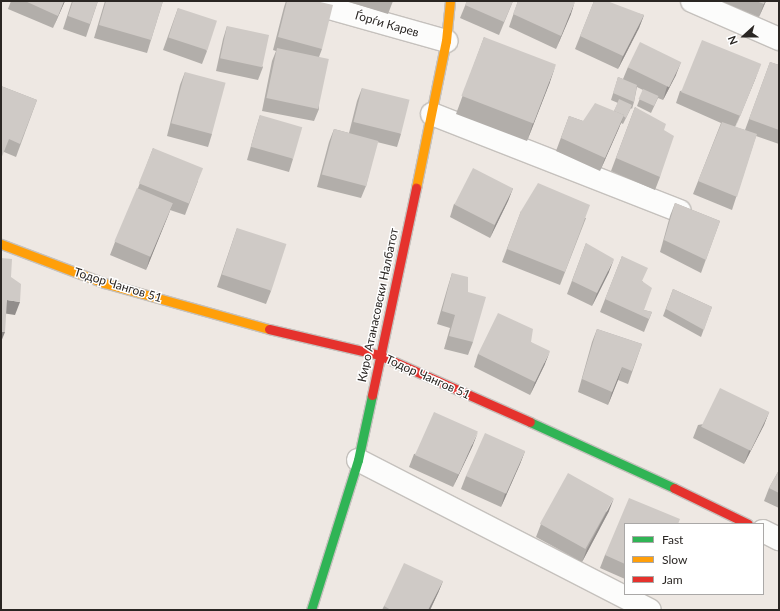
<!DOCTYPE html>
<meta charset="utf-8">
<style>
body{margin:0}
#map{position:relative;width:780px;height:611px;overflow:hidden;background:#eee8e3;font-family:Lato,sans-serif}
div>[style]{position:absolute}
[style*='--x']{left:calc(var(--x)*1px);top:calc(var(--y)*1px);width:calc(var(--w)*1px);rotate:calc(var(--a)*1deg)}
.roads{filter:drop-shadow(1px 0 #c5c1bd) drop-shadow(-1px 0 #c5c1bd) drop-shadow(0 1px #c5c1bd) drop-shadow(0 -1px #c5c1bd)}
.street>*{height:22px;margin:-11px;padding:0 11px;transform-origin:11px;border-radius:11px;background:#fcfcfb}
.fast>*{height:9px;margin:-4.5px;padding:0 4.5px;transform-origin:4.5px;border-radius:4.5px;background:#30b455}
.slow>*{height:9px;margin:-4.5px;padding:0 4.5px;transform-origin:4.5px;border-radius:4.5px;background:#ff9f0a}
.jam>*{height:9px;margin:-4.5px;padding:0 4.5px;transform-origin:4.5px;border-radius:4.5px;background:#e5322d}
.wall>*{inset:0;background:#b2aeaa}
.shaded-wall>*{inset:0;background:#918d8b}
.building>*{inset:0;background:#cfcac6;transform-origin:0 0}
span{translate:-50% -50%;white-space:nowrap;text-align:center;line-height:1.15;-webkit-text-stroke:3px #fff;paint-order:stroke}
.street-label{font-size:12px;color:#2a2623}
.frame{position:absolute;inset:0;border:2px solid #2a2623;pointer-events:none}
.legend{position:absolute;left:624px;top:523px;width:140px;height:72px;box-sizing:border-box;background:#fff;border:1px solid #aaa8a7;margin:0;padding:5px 7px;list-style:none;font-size:12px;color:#2a2623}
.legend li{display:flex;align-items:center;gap:8px;height:20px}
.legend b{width:20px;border:1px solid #aaa8a7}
.north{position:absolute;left:724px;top:16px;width:40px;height:40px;-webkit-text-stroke:3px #fff;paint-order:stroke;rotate:249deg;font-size:11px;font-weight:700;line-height:16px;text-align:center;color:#2a2623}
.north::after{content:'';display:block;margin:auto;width:14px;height:18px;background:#2a2623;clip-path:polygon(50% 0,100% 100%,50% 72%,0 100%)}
</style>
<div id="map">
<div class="roads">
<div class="street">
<i style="--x:304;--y:1;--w:148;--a:15.7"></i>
<i style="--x:692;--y:1;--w:95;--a:23.6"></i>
<i style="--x:432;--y:114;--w:266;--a:21.4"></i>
<i style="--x:358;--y:460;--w:328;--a:27.2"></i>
<i style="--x:763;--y:531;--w:18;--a:27"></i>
</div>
<div class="fast">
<i style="--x:530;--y:422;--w:158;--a:24.6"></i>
<i style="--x:311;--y:610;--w:157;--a:-72.6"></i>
<i style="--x:358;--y:460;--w:66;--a:-77.8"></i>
</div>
<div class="slow">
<i style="--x:416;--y:188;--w:150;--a:-78.5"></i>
<i style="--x:446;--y:41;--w:40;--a:-84.3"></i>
<i style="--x:1;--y:244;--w:110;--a:20.7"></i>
<i style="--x:104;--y:283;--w:171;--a:15.6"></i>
</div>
<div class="jam">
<i style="--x:269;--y:329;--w:113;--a:13.3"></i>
<i style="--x:379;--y:355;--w:165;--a:23.9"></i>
<i style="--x:372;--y:395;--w:212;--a:-78"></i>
<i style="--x:674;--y:488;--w:82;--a:25.9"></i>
</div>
</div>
<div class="wall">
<i style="clip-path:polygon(11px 1px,65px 1px,53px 28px,8px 9px)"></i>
<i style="clip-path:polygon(72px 1px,98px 1px,86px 37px,63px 29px)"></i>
<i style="clip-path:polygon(105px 1px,163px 1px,147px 53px,94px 38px)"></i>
<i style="clip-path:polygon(286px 1px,287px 1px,322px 49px,319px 57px,319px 109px,314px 121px,262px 111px,272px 61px,276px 51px,273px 50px,284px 7px)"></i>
<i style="clip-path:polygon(346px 1px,393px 1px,388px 14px)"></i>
<i style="clip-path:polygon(467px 1px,513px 1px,499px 35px,460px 18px)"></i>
<i style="clip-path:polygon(518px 1px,571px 14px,556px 49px,509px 27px)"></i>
<i style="clip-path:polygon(594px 1px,644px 15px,639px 28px,618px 69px,575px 49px)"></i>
<i style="clip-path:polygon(721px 1px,766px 1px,759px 17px)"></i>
<i style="clip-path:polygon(178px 8px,207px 51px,202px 64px,163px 50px)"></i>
<i style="clip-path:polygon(227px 26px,263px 67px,258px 80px,216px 71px,223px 39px)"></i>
<i style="clip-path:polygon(484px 37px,550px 82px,527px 141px,456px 114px)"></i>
<i style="clip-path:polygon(770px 62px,779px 65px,779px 144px,756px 136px,732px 210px,693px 194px,721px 123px,676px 103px,680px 91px,756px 77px,735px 127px,745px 130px)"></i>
<i style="clip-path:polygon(628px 67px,676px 75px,663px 100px,658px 98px,651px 113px,637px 106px,643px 90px,637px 87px,634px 102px,632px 109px,631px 108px,623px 124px,621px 123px,600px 171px,556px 151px,569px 116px,583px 121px,614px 111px,618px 103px,611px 100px,616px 84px,618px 77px,623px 79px)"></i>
<i style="clip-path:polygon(185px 72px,212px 134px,208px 147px,167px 136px,180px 85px)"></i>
<i style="clip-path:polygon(1px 86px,37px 100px,16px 157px,4px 152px)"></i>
<i style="clip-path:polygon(362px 88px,401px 134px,397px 147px,377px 142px,366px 186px,361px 198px,317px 187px,329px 142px,334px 129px,349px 133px,357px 101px)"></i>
<i style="clip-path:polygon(635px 107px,664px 130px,660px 177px,655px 190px,611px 171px)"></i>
<i style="clip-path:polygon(260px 115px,293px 159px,289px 172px,247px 160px,256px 128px)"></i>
<i style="clip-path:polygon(153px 148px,198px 181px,185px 215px,170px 210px,146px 270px,110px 255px,115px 242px,138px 188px)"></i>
<i style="clip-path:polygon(513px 188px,508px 201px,490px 238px,450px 217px,454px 204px)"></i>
<i style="clip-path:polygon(675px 203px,720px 221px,701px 273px,660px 252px,670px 216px)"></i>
<i style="clip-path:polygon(521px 211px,586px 218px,560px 285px,502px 262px)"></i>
<i style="clip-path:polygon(237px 228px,271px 291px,266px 304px,217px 287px)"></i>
<i style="clip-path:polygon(586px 243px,609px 272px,592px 306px,567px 294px)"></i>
<i style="clip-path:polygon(622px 256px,643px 282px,644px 310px,652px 312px,644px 332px,600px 312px)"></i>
<i style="clip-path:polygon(452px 273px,468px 292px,473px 342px,468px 355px,444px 349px,450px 328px,437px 324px,448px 286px)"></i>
<i style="clip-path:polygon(673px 289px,712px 307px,701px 337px,663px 316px)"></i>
<i style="clip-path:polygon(597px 329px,642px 344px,628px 384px,618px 380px,608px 405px,578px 392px,592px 342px)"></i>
<i style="clip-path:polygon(531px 342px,545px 364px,530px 395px,474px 367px,478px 354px)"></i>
<i style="clip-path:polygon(769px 412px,764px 425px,744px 464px,693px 438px,698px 425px)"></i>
<i style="clip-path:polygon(473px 445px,453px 487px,409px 467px,414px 454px)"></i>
<i style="clip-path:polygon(525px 451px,520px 464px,501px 507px,461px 489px,466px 476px)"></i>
<i style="clip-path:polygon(779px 470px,779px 508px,764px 501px,769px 488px)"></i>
<i style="clip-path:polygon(609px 511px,582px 562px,536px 537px,541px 524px)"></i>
<i style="clip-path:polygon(625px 524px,625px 579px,600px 568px,605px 555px)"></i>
<i style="clip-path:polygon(443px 581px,438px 593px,430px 610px,382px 610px,384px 606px)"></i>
</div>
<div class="shaded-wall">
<i style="clip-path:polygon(64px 1px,65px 1px,53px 28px,58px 16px)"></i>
<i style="clip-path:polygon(575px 1px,571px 14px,556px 49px,561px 36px)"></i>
<i style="clip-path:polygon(765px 1px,766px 1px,759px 17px)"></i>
<i style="clip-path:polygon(644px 15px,639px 28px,618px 69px,623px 56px)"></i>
<i style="clip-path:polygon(681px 62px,676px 75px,663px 100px,667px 87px)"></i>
<i style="clip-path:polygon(556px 64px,550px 82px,527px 141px,533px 123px)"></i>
<i style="clip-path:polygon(761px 64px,756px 77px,735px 128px,740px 115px)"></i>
<i style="clip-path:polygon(624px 115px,619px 128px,600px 171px,605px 158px)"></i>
<i style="clip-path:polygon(513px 188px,508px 201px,490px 238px,495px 225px)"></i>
<i style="clip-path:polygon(173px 203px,168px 216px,146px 270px,150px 257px)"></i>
<i style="clip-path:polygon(614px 259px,609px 272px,592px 306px,597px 293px)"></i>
<i style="clip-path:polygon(7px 300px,20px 302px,15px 315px,2px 313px)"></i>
<i style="clip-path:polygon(1px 332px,5px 332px,1px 342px)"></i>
<i style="clip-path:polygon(550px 351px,545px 364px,530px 395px,535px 382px)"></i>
<i style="clip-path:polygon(622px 367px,618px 380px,608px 405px,612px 392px)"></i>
<i style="clip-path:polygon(769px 412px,764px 425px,744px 464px,749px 451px)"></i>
<i style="clip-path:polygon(478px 432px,473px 445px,453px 487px,458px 475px)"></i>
<i style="clip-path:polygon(525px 451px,520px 464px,501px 507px,505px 494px)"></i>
<i style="clip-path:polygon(614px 498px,609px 511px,582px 562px,587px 549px)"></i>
<i style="clip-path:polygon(443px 581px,438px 593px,430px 610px,428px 610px)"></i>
</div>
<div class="building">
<i style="clip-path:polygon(25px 1px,64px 1px,58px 16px)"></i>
<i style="clip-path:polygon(73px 1px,98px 1px,90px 24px,68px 16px)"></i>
<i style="clip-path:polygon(106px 1px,163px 1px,151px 40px,99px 25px)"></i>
<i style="clip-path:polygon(287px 1px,316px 1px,333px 5px,322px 49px,278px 37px)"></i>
<i style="clip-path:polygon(467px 1px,513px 1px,504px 22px,465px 5px)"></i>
<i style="clip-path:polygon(518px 1px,575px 1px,561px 36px,513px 14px)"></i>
<i style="clip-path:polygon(594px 1px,607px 1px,644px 15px,623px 56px,580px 36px)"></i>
<i style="clip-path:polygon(756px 1px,765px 1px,764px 4px)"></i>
<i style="left:178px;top:8px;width:41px;height:31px;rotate:18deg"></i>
<i style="left:227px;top:26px;width:43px;height:33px;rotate:12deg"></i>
<i style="left:484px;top:37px;width:77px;height:63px;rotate:21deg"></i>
<i style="left:702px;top:40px;width:64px;height:56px;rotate:22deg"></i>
<i style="left:640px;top:42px;width:46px;height:28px;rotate:26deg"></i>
<i style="left:277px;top:48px;width:53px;height:51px;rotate:12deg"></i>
<i style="clip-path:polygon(770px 62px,779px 65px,779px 130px,749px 119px)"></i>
<i style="left:185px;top:72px;width:42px;height:53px;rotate:15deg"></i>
<i style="clip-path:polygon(618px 77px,637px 85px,634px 102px,613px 93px)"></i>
<i style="clip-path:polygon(1px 86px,37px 100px,20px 144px,9px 139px,1px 159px)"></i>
<i style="left:362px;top:88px;width:49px;height:35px;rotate:14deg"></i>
<i style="left:643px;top:89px;width:17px;height:11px;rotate:24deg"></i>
<i style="clip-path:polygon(619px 99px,632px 105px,626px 118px,623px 116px,624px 115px,614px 111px)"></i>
<i style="clip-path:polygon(595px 103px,624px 115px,605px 158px,561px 138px,569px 116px,583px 121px)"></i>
<i style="clip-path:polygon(635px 107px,666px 124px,664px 130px,674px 136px,660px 177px,616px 158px)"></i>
<i style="left:260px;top:115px;width:44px;height:33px;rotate:16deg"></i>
<i style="clip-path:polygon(722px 122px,757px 134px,737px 197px,698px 181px)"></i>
<i style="left:334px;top:129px;width:46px;height:47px;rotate:15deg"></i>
<i style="left:153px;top:148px;width:54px;height:38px;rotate:22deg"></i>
<i style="left:473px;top:168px;width:45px;height:41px;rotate:27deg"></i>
<i style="clip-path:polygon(538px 183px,590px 205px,565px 272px,507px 249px,521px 211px)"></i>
<i style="left:137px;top:188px;width:39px;height:58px;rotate:23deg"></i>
<i style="clip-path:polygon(675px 203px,720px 221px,706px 260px,664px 240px)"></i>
<i style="left:237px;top:228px;width:52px;height:49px;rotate:18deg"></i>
<i style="clip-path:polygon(586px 243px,614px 259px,597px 293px,572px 281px)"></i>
<i style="clip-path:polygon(622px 256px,648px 268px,642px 281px,652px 288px,644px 310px,652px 312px,649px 319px,605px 299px)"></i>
<i style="clip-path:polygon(1px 258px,12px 259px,11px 277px,21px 284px,20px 302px,7px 300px,5px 332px,1px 332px)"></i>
<i style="clip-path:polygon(452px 273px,468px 277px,468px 292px,486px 297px,473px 342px,449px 336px,455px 315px,442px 311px)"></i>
<i style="clip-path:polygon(673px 289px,712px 307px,704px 330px,666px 309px)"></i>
<i style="clip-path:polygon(498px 313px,533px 329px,531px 342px,550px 351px,535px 382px,478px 354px)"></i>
<i style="clip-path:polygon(597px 329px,642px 344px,632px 371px,622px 367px,612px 392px,582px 379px)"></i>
<i style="left:720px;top:388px;width:55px;height:43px;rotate:26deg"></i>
<i style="left:434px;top:412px;width:48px;height:47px;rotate:24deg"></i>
<i style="left:485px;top:433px;width:44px;height:47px;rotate:24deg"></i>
<i style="clip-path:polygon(779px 470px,779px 493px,769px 488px)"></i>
<i style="left:568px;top:473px;width:52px;height:58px;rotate:29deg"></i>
<i style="clip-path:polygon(629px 498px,680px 519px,678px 524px,625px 524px,625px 564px,605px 555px)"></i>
<i style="clip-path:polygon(404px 563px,443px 581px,428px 610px,391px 610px,384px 606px)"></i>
</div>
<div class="street-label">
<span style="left:387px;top:24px;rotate:16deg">Ѓорѓи Карев</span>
<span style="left:118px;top:285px;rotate:17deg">Тодор Чангов 51</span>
<span style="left:378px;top:305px;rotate:-78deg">Киро Атанасовски Налбатот</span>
<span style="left:428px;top:377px;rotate:24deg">Тодор Чангов 51</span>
</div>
<div class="frame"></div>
<ul class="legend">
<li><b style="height:5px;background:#30b455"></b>Fast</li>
<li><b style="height:5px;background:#ff9f0a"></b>Slow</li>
<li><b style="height:5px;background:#e5322d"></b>Jam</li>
</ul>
<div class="north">N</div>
</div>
